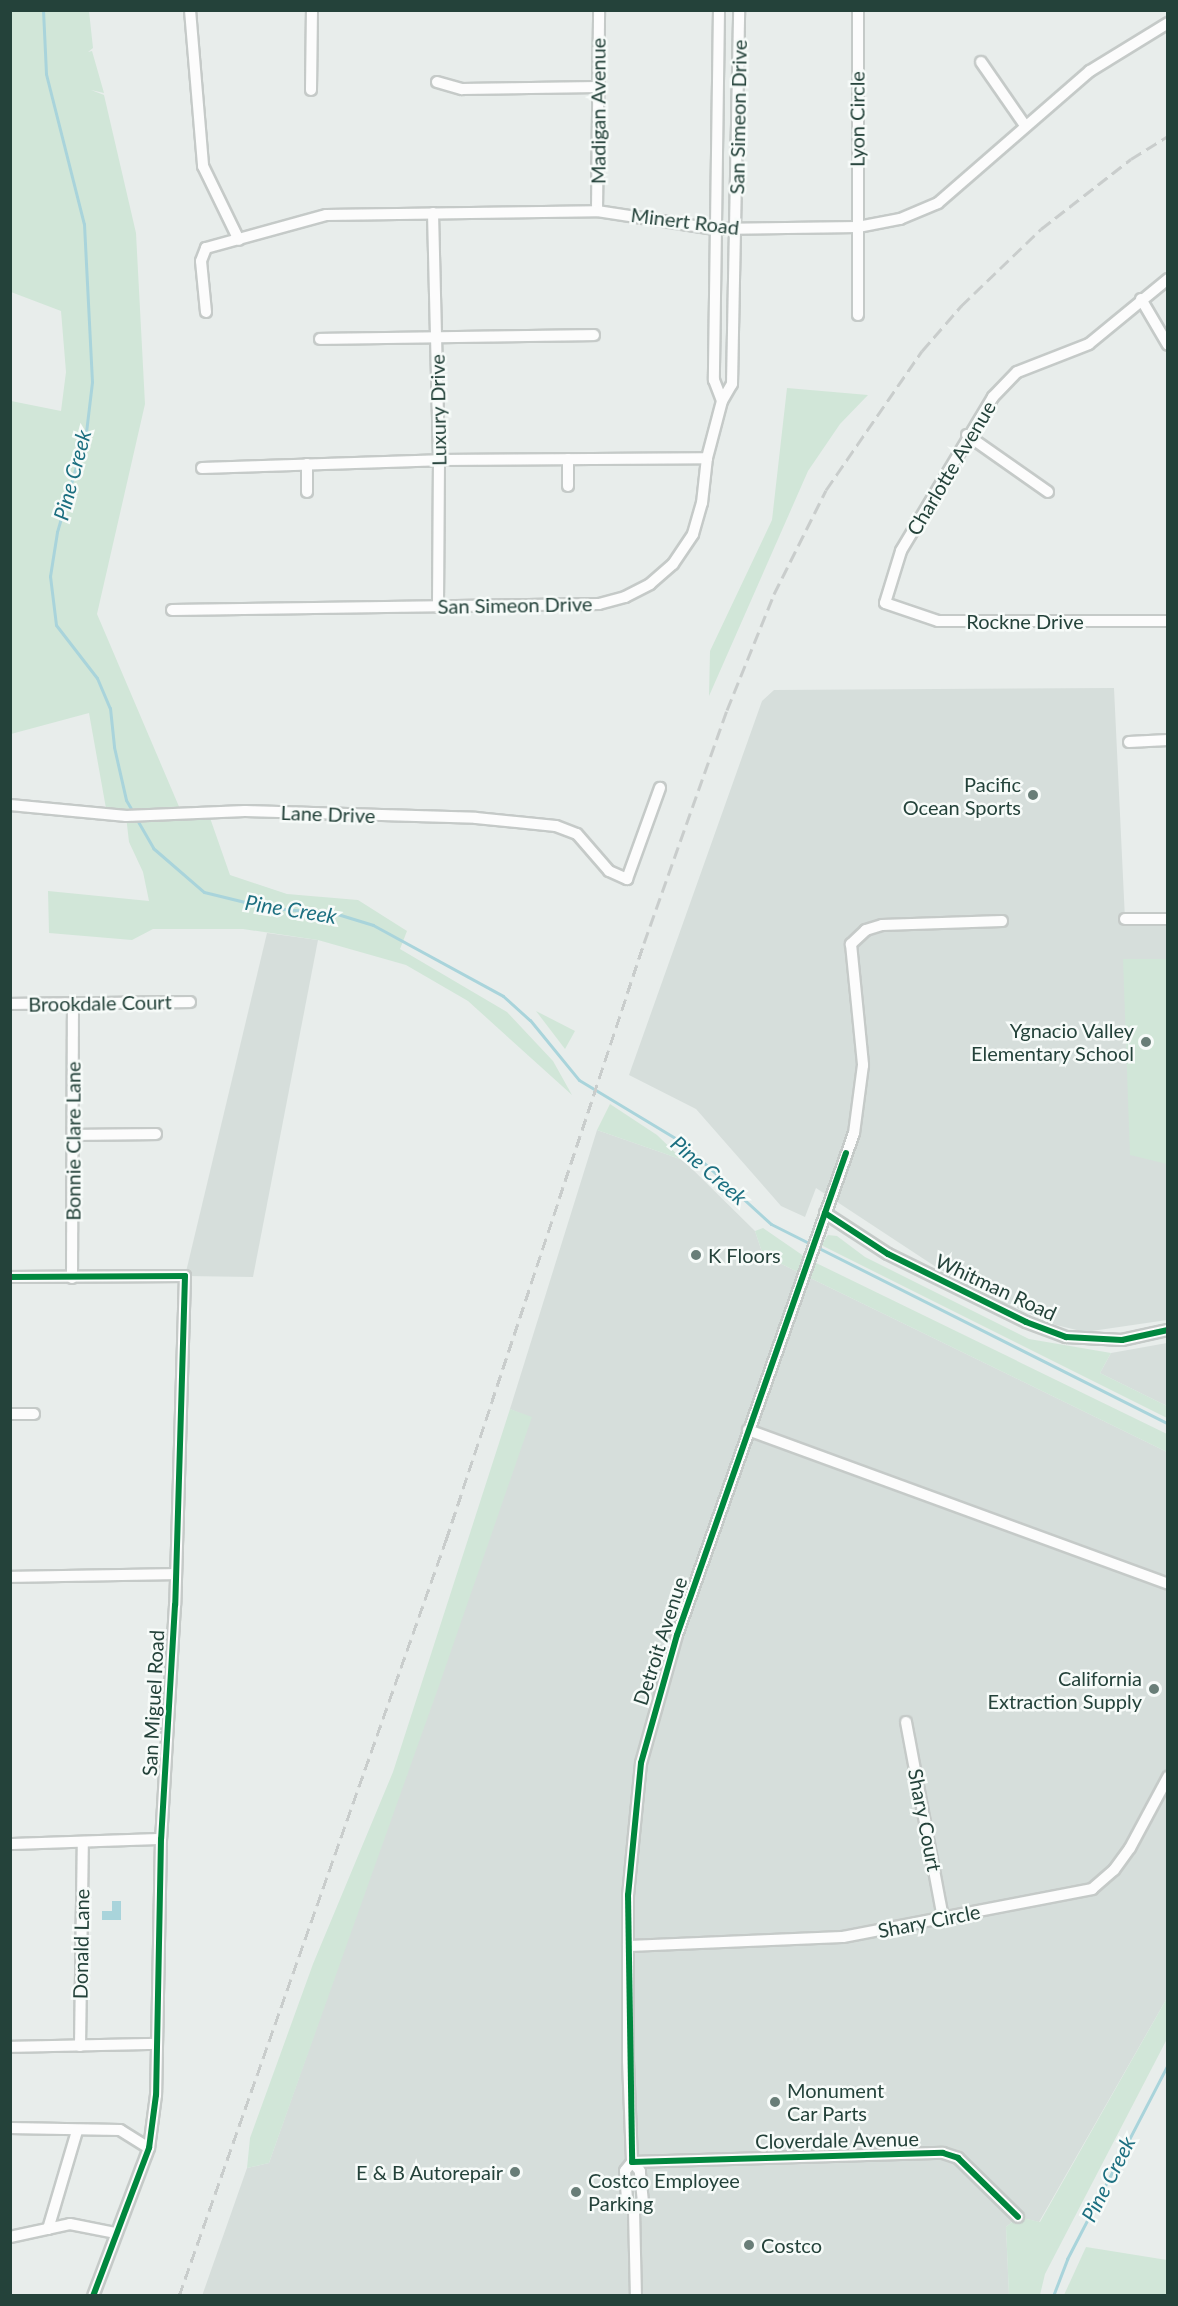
<!DOCTYPE html>
<style>
body{margin:0}
#map{position:relative;width:1178px;height:2306px;overflow:hidden;background:#e8edeb;font-family:Lato,sans-serif}
div>[style]{position:absolute}
[style*='--x']{left:calc(var(--x)*1px);top:calc(var(--y)*1px);width:calc(var(--w)*1px);rotate:calc(var(--a)*1deg)}
.built>*{inset:0;background:#d6dedb}
.green>*{inset:0;background:#d1e6d8}
.water>*{inset:0;background:#a9d4db}
.stream>*{height:3px;margin:-1.5px;padding:0 1.5px;transform-origin:1.5px;border-radius:1.5px;background:#a9d4db}
.roads{filter:drop-shadow(2px 0 #c5cac8) drop-shadow(-2px 0 #c5cac8) drop-shadow(0 2px #c5cac8) drop-shadow(0 -2px #c5cac8)}
.minor>*{height:10px;margin:-5px;padding:0 5px;transform-origin:5px;border-radius:5px;background:#fcfcfc}
.rail>*{height:3px;margin-top:-1.5px;transform-origin:0;background:repeating-linear-gradient(90deg,#c9cdcc 0 12px,transparent 0 18px)}
.cycleway>*{height:6px;margin:-3px;padding:0 3px;transform-origin:3px;border-radius:3px;background:#00873e}
.dots>*{width:16px;height:16px;translate:-50% -50%;box-sizing:border-box;border:3px solid #f7fbf9;border-radius:50%}
span{translate:-50% -50%;white-space:nowrap;text-align:center;line-height:1.15;-webkit-text-stroke:5px #f7fbf9;paint-order:stroke}
.street-label{font-size:20px;color:#24423a}
.poi-label{font-size:20px;color:#24423a}
.right{translate:-100% -50%;text-align:right}
.left{translate:0 -50%;text-align:left}
.water-label{font-size:21px;color:#1c6f80;font-style:italic}
.frame{position:absolute;inset:0;border:12px solid #24423a;pointer-events:none}
</style>
<div id="map">
<div class="built">
<i style="clip-path:polygon(1114px 688px,1125px 919px,1167px 919px,1167px 1320px,1085px 1332px,1056px 1325px,1003px 1302px,939px 1269px,816px 1188px,805px 1217px,781px 1206px,696px 1109px,629px 1075px,762px 701px,774px 690px)"></i>
<i style="clip-path:polygon(267px 933px,318px 940px,253px 1277px,185px 1276px)"></i>
<i style="clip-path:polygon(evenodd,597px 1130px,683px 1160px,755px 1231px,763px 1255px,1167px 1452px,1167px 1998px,1039px 2222px,1018px 2217px,1006px 2227px,1009px 2295px,202px 2296px,247px 2168px,269px 2163px,531px 1418px,510px 1409px,597px 1130px,632px 2162px,643px 2202px,634px 2209px,625px 2171px,632px 2162px)"></i>
<i style="clip-path:polygon(1167px 1343px,1167px 1406px,1100px 1373px,1111px 1353px)"></i>
</div>
<div class="green">
<i style="clip-path:polygon(10px 11px,89px 11px,93px 48px,88px 52px,92px 51px,104px 93px,91px 90px,104px 95px,136px 233px,145px 404px,97px 614px,183px 816px,209px 815px,230px 875px,287px 894px,358px 900px,407px 931px,400px 949px,507px 1012px,553px 1061px,572px 1095px,468px 1001px,406px 965px,318px 940px,243px 929px,153px 929px,132px 940px,49px 933px,48px 891px,149px 901px,143px 872px,129px 842px,126px 816px,107px 814px,89px 713px,11px 734px,11px 401px,61px 411px,66px 372px,61px 311px,11px 292px)"></i>
<i style="clip-path:polygon(787px 388px,868px 395px,840px 424px,808px 471px,709px 696px,710px 651px,772px 520px)"></i>
<i style="clip-path:polygon(1123px 959px,1167px 959px,1167px 1164px,1130px 1155px)"></i>
<i style="clip-path:polygon(536px 1011px,575px 1031px,565px 1049px)"></i>
<i style="clip-path:polygon(610px 1104px,657px 1135px,683px 1160px,597px 1130px)"></i>
<i style="clip-path:polygon(763px 1228px,808px 1259px,1167px 1434px,1167px 1452px,763px 1255px,755px 1231px)"></i>
<i style="clip-path:polygon(828px 1235px,837px 1236px,865px 1257px,1029px 1339px,1111px 1353px,1100px 1373px,1167px 1406px,1167px 1418px,821px 1245px)"></i>
<i style="clip-path:polygon(510px 1409px,532px 1417px,441px 1680px,269px 2163px,247px 2168px,250px 2138px,313px 1964px,393px 1772px)"></i>
<i style="clip-path:polygon(1167px 1998px,1167px 2039px,1045px 2274px,1040px 2295px,1009px 2295px,1006px 2227px,1018px 2217px,1040px 2222px)"></i>
<i style="clip-path:polygon(1086px 2247px,1167px 2260px,1167px 2295px,1064px 2295px)"></i>
</div>
<div class="water">
<i style="clip-path:polygon(112px 1901px,121px 1901px,121px 1920px,102px 1920px,102px 1911px,112px 1911px)"></i>
</div>
<div class="stream">
<i style="--x:43;--y:10;--w:64;--a:87.3"></i>
<i style="--x:46;--y:74;--w:155;--a:75.8"></i>
<i style="--x:84;--y:224;--w:158;--a:87.1"></i>
<i style="--x:92;--y:382;--w:50;--a:96.8"></i>
<i style="--x:86;--y:432;--w:104;--a:106.2"></i>
<i style="--x:57;--y:532;--w:45;--a:99"></i>
<i style="--x:50;--y:576;--w:49;--a:83"></i>
<i style="--x:56;--y:625;--w:67;--a:52.3"></i>
<i style="--x:97;--y:678;--w:33;--a:67"></i>
<i style="--x:110;--y:708;--w:39;--a:84"></i>
<i style="--x:114;--y:747;--w:54;--a:77.2"></i>
<i style="--x:126;--y:800;--w:14;--a:60"></i>
<i style="--x:136;--y:818;--w:34;--a:60"></i>
<i style="--x:153;--y:848;--w:67;--a:40.8"></i>
<i style="--x:204;--y:892;--w:67;--a:13.8"></i>
<i style="--x:269;--y:908;--w:65;--a:4.4"></i>
<i style="--x:334;--y:913;--w:41;--a:17.1"></i>
<i style="--x:373;--y:925;--w:148;--a:28.6"></i>
<i style="--x:503;--y:996;--w:36;--a:42"></i>
<i style="--x:530;--y:1020;--w:77;--a:50.8"></i>
<i style="--x:579;--y:1080;--w:118;--a:31.1"></i>
<i style="--x:680;--y:1141;--w:123;--a:42.4"></i>
<i style="--x:771;--y:1224;--w:445;--a:26.7"></i>
<i style="--x:1053;--y:2296;--w:40;--a:-69"></i>
<i style="--x:1067;--y:2259;--w:220;--a:-62.6"></i>
</div>
<div class="roads">
<div class="minor">
<i style="--x:190;--y:10;--w:157;--a:85.2"></i>
<i style="--x:203;--y:166;--w:82;--a:64.1"></i>
<i style="--x:719;--y:10;--w:370;--a:90.8"></i>
<i style="--x:714;--y:380;--w:22;--a:69"></i>
<i style="--x:981;--y:62;--w:75;--a:55.3"></i>
<i style="--x:437;--y:82;--w:26;--a:16"></i>
<i style="--x:462;--y:89;--w:136;--a:-0.8"></i>
<i style="--x:311;--y:90;--w:80;--a:-89.3"></i>
<i style="--x:597;--y:211;--w:201;--a:-89.4"></i>
<i style="--x:433;--y:213;--w:247;--a:88.6"></i>
<i style="--x:439;--y:460;--w:147;--a:90.4"></i>
<i style="--x:1168;--y:279;--w:102;--a:140.6"></i>
<i style="--x:1089;--y:344;--w:77;--a:158.7"></i>
<i style="--x:1017;--y:372;--w:35;--a:134"></i>
<i style="--x:993;--y:397;--w:179;--a:120.9"></i>
<i style="--x:901;--y:551;--w:54;--a:107.1"></i>
<i style="--x:885;--y:603;--w:56;--a:18.8"></i>
<i style="--x:938;--y:621;--w:230;--a:0"></i>
<i style="--x:1141;--y:299;--w:53;--a:59.6"></i>
<i style="--x:206;--y:312;--w:51;--a:-95.6"></i>
<i style="--x:201;--y:261;--w:14;--a:-69"></i>
<i style="--x:206;--y:248;--w:124;--a:-15.4"></i>
<i style="--x:326;--y:215;--w:271;--a:-0.8"></i>
<i style="--x:597;--y:211;--w:119;--a:8.7"></i>
<i style="--x:715;--y:229;--w:143;--a:-0.8"></i>
<i style="--x:858;--y:227;--w:43;--a:-10.8"></i>
<i style="--x:900;--y:219;--w:41;--a:-22.8"></i>
<i style="--x:938;--y:203;--w:201;--a:-41"></i>
<i style="--x:1090;--y:71;--w:92;--a:-31.6"></i>
<i style="--x:858;--y:315;--w:305;--a:-90"></i>
<i style="--x:320;--y:339;--w:274;--a:-0.8"></i>
<i style="--x:967;--y:435;--w:99;--a:35.1"></i>
<i style="--x:307;--y:464;--w:28;--a:90"></i>
<i style="--x:202;--y:468;--w:237;--a:-1.9"></i>
<i style="--x:439;--y:460;--w:268;--a:-0.4"></i>
<i style="--x:568;--y:486;--w:27;--a:-90"></i>
<i style="--x:172;--y:610;--w:427;--a:-0.8"></i>
<i style="--x:599;--y:604;--w:27;--a:-15"></i>
<i style="--x:625;--y:597;--w:28;--a:-27"></i>
<i style="--x:650;--y:584;--w:30;--a:-41"></i>
<i style="--x:673;--y:564;--w:36;--a:-56"></i>
<i style="--x:693;--y:534;--w:32;--a:-74"></i>
<i style="--x:702;--y:503;--w:45;--a:-83.7"></i>
<i style="--x:707;--y:458;--w:59;--a:-75.3"></i>
<i style="--x:722;--y:401;--w:20;--a:-60"></i>
<i style="--x:732;--y:384;--w:374;--a:-88.9"></i>
<i style="--x:1129;--y:742;--w:39;--a:-3"></i>
<i style="--x:10;--y:805;--w:117;--a:5.4"></i>
<i style="--x:126;--y:816;--w:119;--a:-2.4"></i>
<i style="--x:245;--y:811;--w:231;--a:1.7"></i>
<i style="--x:476;--y:818;--w:80;--a:5.7"></i>
<i style="--x:556;--y:826;--w:22;--a:21"></i>
<i style="--x:577;--y:834;--w:49;--a:49.1"></i>
<i style="--x:609;--y:871;--w:20;--a:24"></i>
<i style="--x:627;--y:879;--w:97;--a:-70.1"></i>
<i style="--x:1125;--y:919;--w:43;--a:0"></i>
<i style="--x:1002;--y:921;--w:120;--a:178.1"></i>
<i style="--x:882;--y:925;--w:17;--a:163"></i>
<i style="--x:866;--y:930;--w:21;--a:137"></i>
<i style="--x:851;--y:944;--w:122;--a:84.3"></i>
<i style="--x:863;--y:1065;--w:69;--a:97.5"></i>
<i style="--x:854;--y:1133;--w:532;--a:109.42"></i>
<i style="--x:677;--y:1635;--w:133;--a:105.7"></i>
<i style="--x:641;--y:1763;--w:133;--a:95.6"></i>
<i style="--x:628;--y:1895;--w:166;--a:90"></i>
<i style="--x:628;--y:2061;--w:101;--a:87.7"></i>
<i style="--x:632;--y:2162;--w:311;--a:-1.7"></i>
<i style="--x:943;--y:2153;--w:16;--a:18"></i>
<i style="--x:958;--y:2158;--w:84;--a:44.5"></i>
<i style="--x:10;--y:1004;--w:180;--a:-0.6"></i>
<i style="--x:74;--y:1135;--w:82;--a:-0.7"></i>
<i style="--x:825;--y:1213;--w:75;--a:33.1"></i>
<i style="--x:888;--y:1254;--w:154;--a:26.2"></i>
<i style="--x:1026;--y:1322;--w:43;--a:20.6"></i>
<i style="--x:1066;--y:1337;--w:56;--a:3.1"></i>
<i style="--x:1122;--y:1340;--w:47;--a:-12.3"></i>
<i style="--x:10;--y:1277;--w:175;--a:-0.3"></i>
<i style="--x:185;--y:1276;--w:329;--a:91.7"></i>
<i style="--x:175;--y:1605;--w:234;--a:93.4"></i>
<i style="--x:161;--y:1839;--w:256;--a:91.1"></i>
<i style="--x:156;--y:2095;--w:53;--a:97.5"></i>
<i style="--x:149;--y:2148;--w:158;--a:110.7"></i>
<i style="--x:72;--y:1278;--w:275;--a:-89.8"></i>
<i style="--x:10;--y:1414;--w:24;--a:0"></i>
<i style="--x:748;--y:1430;--w:447;--a:20.1"></i>
<i style="--x:10;--y:1577;--w:165;--a:-1"></i>
<i style="--x:906;--y:1722;--w:198;--a:79.3"></i>
<i style="--x:10;--y:1844;--w:151;--a:-1.9"></i>
<i style="--x:628;--y:1946;--w:215;--a:-2.4"></i>
<i style="--x:843;--y:1937;--w:254;--a:-10.9"></i>
<i style="--x:1092;--y:1889;--w:29;--a:-41"></i>
<i style="--x:1114;--y:1870;--w:27;--a:-54"></i>
<i style="--x:1130;--y:1848;--w:81;--a:-61.8"></i>
<i style="--x:80;--y:2046;--w:204;--a:-89.2"></i>
<i style="--x:10;--y:2047;--w:145;--a:-1.2"></i>
<i style="--x:10;--y:2128;--w:110;--a:1"></i>
<i style="--x:120;--y:2130;--w:34;--a:32"></i>
<i style="--x:634;--y:2210;--w:12;--a:-42"></i>
<i style="--x:643;--y:2202;--w:31;--a:-96"></i>
<i style="--x:640;--y:2171;--w:12;--a:-132"></i>
<i style="--x:632;--y:2162;--w:11;--a:128"></i>
<i style="--x:625;--y:2171;--w:31;--a:86"></i>
<i style="--x:627;--y:2202;--w:11;--a:49"></i>
<i style="--x:634;--y:2210;--w:86;--a:88.7"></i>
<i style="--x:48;--y:2229;--w:102;--a:-73.5"></i>
<i style="--x:10;--y:2237;--w:61;--a:-12.2"></i>
<i style="--x:70;--y:2224;--w:47;--a:11.1"></i>
</div>
</div>
<div class="rail">
<i style="--x:179;--y:2296;--w:802;--a:-70.55"></i>
<i style="--x:446;--y:1540;--w:629;--a:-71.65"></i>
<i style="--x:644;--y:943;--w:247;--a:-70.4"></i>
<i style="--x:727;--y:710;--w:125;--a:-67.9"></i>
<i style="--x:774;--y:594;--w:116;--a:-63.4"></i>
<i style="--x:826;--y:490;--w:169;--a:-55.4"></i>
<i style="--x:922;--y:351;--w:60;--a:-49.1"></i>
<i style="--x:961;--y:306;--w:111;--a:-43.9"></i>
<i style="--x:1041;--y:229;--w:114;--a:-37.9"></i>
<i style="--x:1131;--y:159;--w:44;--a:-31.9"></i>
</div>
<div class="cycleway">
<i style="--x:846;--y:1153;--w:511;--a:109.32"></i>
<i style="--x:677;--y:1635;--w:133;--a:105.7"></i>
<i style="--x:641;--y:1763;--w:133;--a:95.6"></i>
<i style="--x:628;--y:1895;--w:267;--a:89.1"></i>
<i style="--x:632;--y:2162;--w:311;--a:-1.7"></i>
<i style="--x:943;--y:2153;--w:16;--a:18"></i>
<i style="--x:958;--y:2158;--w:84;--a:44.5"></i>
<i style="--x:825;--y:1213;--w:75;--a:33.1"></i>
<i style="--x:888;--y:1254;--w:154;--a:26.2"></i>
<i style="--x:1026;--y:1322;--w:43;--a:20.6"></i>
<i style="--x:1066;--y:1337;--w:56;--a:3.1"></i>
<i style="--x:1122;--y:1340;--w:47;--a:-12.3"></i>
<i style="--x:10;--y:1277;--w:175;--a:-0.3"></i>
<i style="--x:185;--y:1276;--w:329;--a:91.7"></i>
<i style="--x:175;--y:1605;--w:234;--a:93.4"></i>
<i style="--x:161;--y:1839;--w:256;--a:91.1"></i>
<i style="--x:156;--y:2095;--w:53;--a:97.5"></i>
<i style="--x:149;--y:2148;--w:158;--a:110.7"></i>
</div>
<div class="dots">
<i style="left:1033px;top:795px;background:#697e78"></i>
<i style="left:1146px;top:1042px;background:#697e78"></i>
<i style="left:696px;top:1255px;background:#697e78"></i>
<i style="left:1154px;top:1689px;background:#697e78"></i>
<i style="left:775px;top:2102px;background:#697e78"></i>
<i style="left:515px;top:2172px;background:#697e78"></i>
<i style="left:576px;top:2192px;background:#697e78"></i>
<i style="left:749px;top:2245px;background:#697e78"></i>
</div>
<div class="street-label">
<span style="left:598px;top:111px;rotate:-90deg">Madigan Avenue</span>
<span style="left:738px;top:117px;rotate:-89deg">San Simeon Drive</span>
<span style="left:857px;top:119px;rotate:-90deg">Lyon Circle</span>
<span style="left:685px;top:221px;rotate:7deg">Minert Road</span>
<span style="left:438px;top:410px;rotate:-91deg">Luxury Drive</span>
<span style="left:951px;top:468px;rotate:-59deg">Charlotte Avenue</span>
<span style="left:515px;top:605px;rotate:-1deg">San Simeon Drive</span>
<span style="left:1025px;top:621px">Rockne Drive</span>
<span style="left:328px;top:814px;rotate:2deg">Lane Drive</span>
<span style="left:100px;top:1003px;rotate:-1deg">Brookdale Court</span>
<span style="left:73px;top:1141px;rotate:-90deg">Bonnie Clare Lane</span>
<span style="left:996px;top:1287px;rotate:25deg">Whitman Road</span>
<span style="left:660px;top:1641px;rotate:-72deg">Detroit Avenue</span>
<span style="left:153px;top:1703px;rotate:-87deg">San Miguel Road</span>
<span style="left:925px;top:1820px;rotate:79deg">Shary Court</span>
<span style="left:929px;top:1921px;rotate:-11deg">Shary Circle</span>
<span style="left:81px;top:1944px;rotate:-89deg">Donald Lane</span>
<span style="left:837px;top:2140px;rotate:-1deg">Cloverdale Avenue</span>
</div>
<div class="poi-label">
<span class="right" style="left:1021px;top:796px">Pacific<br>Ocean Sports</span>
<span class="right" style="left:1134px;top:1042px">Ygnacio Valley<br>Elementary School</span>
<span class="left" style="left:708px;top:1255px">K Floors</span>
<span class="right" style="left:1142px;top:1690px">California<br>Extraction Supply</span>
<span class="left" style="left:787px;top:2102px">Monument<br>Car Parts</span>
<span class="right" style="left:503px;top:2172px">E &amp; B Autorepair</span>
<span class="left" style="left:588px;top:2192px">Costco Employee<br>Parking</span>
<span class="left" style="left:761px;top:2245px">Costco</span>
</div>
<div class="water-label">
<span style="left:72px;top:475px;rotate:-75deg">Pine Creek</span>
<span style="left:291px;top:909px;rotate:9deg">Pine Creek</span>
<span style="left:709px;top:1170px;rotate:41deg">Pine Creek</span>
<span style="left:1108px;top:2179px;rotate:-63deg">Pine Creek</span>
</div>
<div class="frame"></div>
</div>
